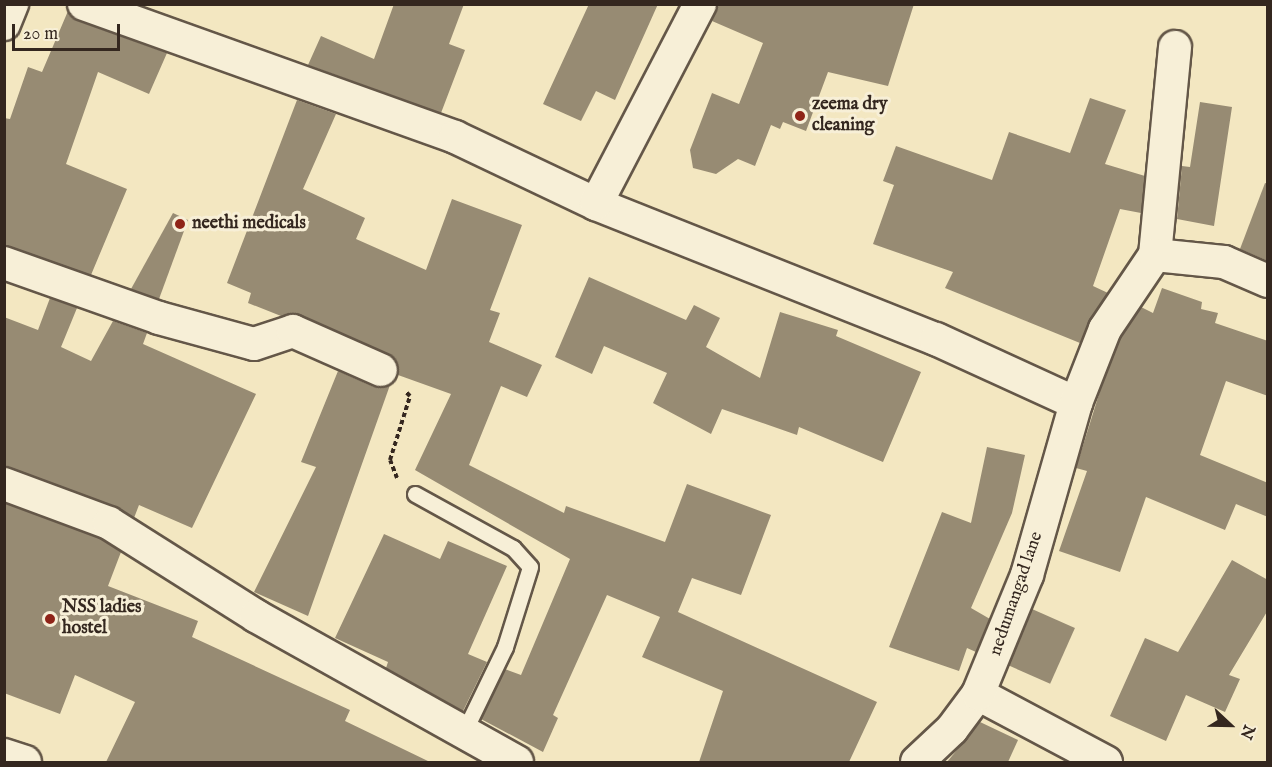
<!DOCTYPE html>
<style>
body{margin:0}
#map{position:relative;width:1272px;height:767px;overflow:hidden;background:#f3e7c1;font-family:"IM FELL English",serif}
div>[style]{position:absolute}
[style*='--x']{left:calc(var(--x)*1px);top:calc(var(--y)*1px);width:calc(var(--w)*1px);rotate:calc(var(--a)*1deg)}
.building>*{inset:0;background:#978b73;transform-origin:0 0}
.path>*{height:4px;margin-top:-2px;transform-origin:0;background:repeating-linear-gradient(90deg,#34271f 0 4.5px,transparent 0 7.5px)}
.roads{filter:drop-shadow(2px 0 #645748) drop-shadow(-2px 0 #645748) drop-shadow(0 2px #645748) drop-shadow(0 -2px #645748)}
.service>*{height:15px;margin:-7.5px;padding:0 7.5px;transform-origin:7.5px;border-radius:7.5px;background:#f7efd7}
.minor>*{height:32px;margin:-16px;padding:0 16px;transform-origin:16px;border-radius:16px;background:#f7efd7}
.dots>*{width:16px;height:16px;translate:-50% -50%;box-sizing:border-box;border:3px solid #f7efd7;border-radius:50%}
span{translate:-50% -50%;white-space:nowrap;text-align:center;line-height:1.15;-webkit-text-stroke:6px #f7efd7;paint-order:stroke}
.poi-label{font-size:18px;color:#34271f;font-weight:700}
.left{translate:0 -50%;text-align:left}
.street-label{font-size:18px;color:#34271f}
.frame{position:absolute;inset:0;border:6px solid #34271f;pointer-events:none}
.north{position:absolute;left:1200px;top:695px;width:60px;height:60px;-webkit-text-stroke:4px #f7efd7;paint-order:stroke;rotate:112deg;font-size:16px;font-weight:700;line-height:24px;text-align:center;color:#34271f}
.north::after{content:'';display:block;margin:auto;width:21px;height:27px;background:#34271f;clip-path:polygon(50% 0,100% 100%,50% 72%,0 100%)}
.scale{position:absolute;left:12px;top:24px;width:108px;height:27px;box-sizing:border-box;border:3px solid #34271f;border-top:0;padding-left:8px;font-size:18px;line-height:21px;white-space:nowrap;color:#34271f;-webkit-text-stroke:4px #f7efd7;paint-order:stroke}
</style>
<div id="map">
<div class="building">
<i style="clip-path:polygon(394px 4px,464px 4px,449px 44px,465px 50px,441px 113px,308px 65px,321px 36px,374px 59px)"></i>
<i style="clip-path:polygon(589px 4px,658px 4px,615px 100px,596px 91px,581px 121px,543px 104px)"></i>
<i style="clip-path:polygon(718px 4px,914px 4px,888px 86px,828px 72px,806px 131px,783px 122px,780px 129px,771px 125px,755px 166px,738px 159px,716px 174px,693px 168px,690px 150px,712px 93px,739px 104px,763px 43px,712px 21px)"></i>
<i style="clip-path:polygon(68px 11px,78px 21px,167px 53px,149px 94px,98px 72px,66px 164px,127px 189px,91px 275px,4px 246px,4px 118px,10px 119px,28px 67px,42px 72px)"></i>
<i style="clip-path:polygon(1090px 98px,1126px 110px,1105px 164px,1145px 176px,1141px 213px,1120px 209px,1093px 286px,1108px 293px,1080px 343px,945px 288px,953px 272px,873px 244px,894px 185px,883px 181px,896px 146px,992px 180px,1009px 132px,1070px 153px)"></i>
<i style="clip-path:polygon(297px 100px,336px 114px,303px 189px,365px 218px,356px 239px,426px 270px,452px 199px,522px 225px,490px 310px,500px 313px,489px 342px,542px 365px,527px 397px,501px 386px,469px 465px,564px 513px,566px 506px,665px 542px,687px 484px,771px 515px,741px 595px,692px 578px,678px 612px,877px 702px,849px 762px,699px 762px,723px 691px,642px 657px,660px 617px,607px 595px,553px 715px,558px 718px,543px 752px,481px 719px,505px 669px,521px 675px,570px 559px,415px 470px,451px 394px,398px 375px,396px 360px,388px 354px,300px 315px,281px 316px,248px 303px,251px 293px,227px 283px)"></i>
<i style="clip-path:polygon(1200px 102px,1232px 107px,1214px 226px,1177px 219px,1182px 166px,1190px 167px)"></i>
<i style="clip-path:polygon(1265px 183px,1268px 184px,1268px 261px,1240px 249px)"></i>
<i style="clip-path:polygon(173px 213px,188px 220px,159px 299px,131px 289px)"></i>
<i style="clip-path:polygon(589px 277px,686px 320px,694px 305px,720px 318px,706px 347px,760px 378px,780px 312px,838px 330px,836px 336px,921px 372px,883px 462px,799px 427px,797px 435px,722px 409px,711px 434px,653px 403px,667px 373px,604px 346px,592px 374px,555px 357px)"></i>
<i style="clip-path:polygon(1162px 288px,1202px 302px,1201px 309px,1218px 313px,1215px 323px,1268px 341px,1268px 396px,1226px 381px,1200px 455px,1268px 483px,1268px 517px,1236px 504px,1225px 530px,1146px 497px,1120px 572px,1059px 551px,1087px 471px,1076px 468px,1100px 391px,1121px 337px,1141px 307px,1153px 313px)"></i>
<i style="clip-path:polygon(50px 298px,77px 308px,61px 347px,91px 361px,113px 321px,147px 333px,143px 344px,256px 394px,192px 528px,139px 505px,134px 518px,115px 506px,4px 466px,4px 317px,38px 330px)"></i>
<i style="clip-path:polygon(338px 371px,374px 387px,390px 385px,308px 616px,254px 592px,316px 467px,301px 462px)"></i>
<i style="clip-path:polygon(987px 447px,1025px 455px,1012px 513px,971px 608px,990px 619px,976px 652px,967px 648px,959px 671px,889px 647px,942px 512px,971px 523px)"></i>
<i style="clip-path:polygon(4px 503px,101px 539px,121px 552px,108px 586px,198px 621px,192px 637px,350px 710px,345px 721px,430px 762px,106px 762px,135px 702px,75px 675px,60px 714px,4px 693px)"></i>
<i style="clip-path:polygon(384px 534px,440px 559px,448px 541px,507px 566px,468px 654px,487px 662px,463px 711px,386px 668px,388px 662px,335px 638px)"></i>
<i style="clip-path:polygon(1232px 560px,1268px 580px,1268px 610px,1229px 675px,1240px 679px,1225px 712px,1186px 695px,1166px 741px,1110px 716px,1145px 638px,1178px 652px)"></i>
<i style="left:1032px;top:609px;width:47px;height:61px;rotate:24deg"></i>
<i style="clip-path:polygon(980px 722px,1018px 740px,1008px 762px,947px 762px)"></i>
</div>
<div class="path">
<i style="--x:397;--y:478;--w:19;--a:-111"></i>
<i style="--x:390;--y:460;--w:67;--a:-72.6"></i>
<i style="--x:410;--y:396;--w:6;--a:-135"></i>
</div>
<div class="roads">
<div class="service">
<i style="--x:415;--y:494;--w:112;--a:28.9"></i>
<i style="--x:513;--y:548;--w:25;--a:48"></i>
<i style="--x:530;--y:567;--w:84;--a:107.4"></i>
<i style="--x:505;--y:647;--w:94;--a:115.8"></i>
</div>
<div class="minor">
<i style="--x:84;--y:4;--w:394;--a:19.7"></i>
<i style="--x:455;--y:137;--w:156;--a:25.4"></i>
<i style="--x:596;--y:204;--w:366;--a:21.7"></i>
<i style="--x:936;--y:339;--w:154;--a:24.6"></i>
<i style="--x:4;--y:24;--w:22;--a:-68"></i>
<i style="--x:596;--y:204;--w:225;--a:-62.5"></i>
<i style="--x:1155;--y:255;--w:209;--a:-84.5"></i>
<i style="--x:4;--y:263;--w:164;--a:19.5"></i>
<i style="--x:159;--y:318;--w:98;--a:15.3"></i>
<i style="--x:254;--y:344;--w:41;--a:-18.4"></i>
<i style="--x:293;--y:331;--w:96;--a:23.9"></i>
<i style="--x:4;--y:484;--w:112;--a:20.4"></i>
<i style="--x:109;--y:523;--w:174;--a:32.3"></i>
<i style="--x:256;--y:616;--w:299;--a:29.2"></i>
<i style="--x:978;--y:694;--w:145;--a:28"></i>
<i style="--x:4;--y:755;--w:22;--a:18"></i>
<i style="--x:917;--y:762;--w:48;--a:-43.3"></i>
<i style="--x:952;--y:729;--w:44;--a:-53.4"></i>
<i style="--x:978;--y:694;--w:129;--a:-67.6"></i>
<i style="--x:1027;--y:575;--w:179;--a:-74.1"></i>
<i style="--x:1076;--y:403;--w:79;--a:-68.6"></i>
<i style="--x:1105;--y:329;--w:89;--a:-56"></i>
<i style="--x:1155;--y:255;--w:69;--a:5.8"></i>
<i style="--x:1224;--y:262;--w:48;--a:23.4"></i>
</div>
</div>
<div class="dots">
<i style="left:800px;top:116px;background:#8f2418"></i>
<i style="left:180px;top:224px;background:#8f2418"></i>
<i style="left:50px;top:619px;background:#8f2418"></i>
</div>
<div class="poi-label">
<span class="left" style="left:812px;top:116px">zeema dry<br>cleaning</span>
<span class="left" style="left:192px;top:224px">neethi medicals</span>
<span class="left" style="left:62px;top:619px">NSS ladies<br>hostel</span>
</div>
<div class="street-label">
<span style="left:1017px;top:594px;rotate:-71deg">nedumangad lane</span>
</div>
<div class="frame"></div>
<div class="north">N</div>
<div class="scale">20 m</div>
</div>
